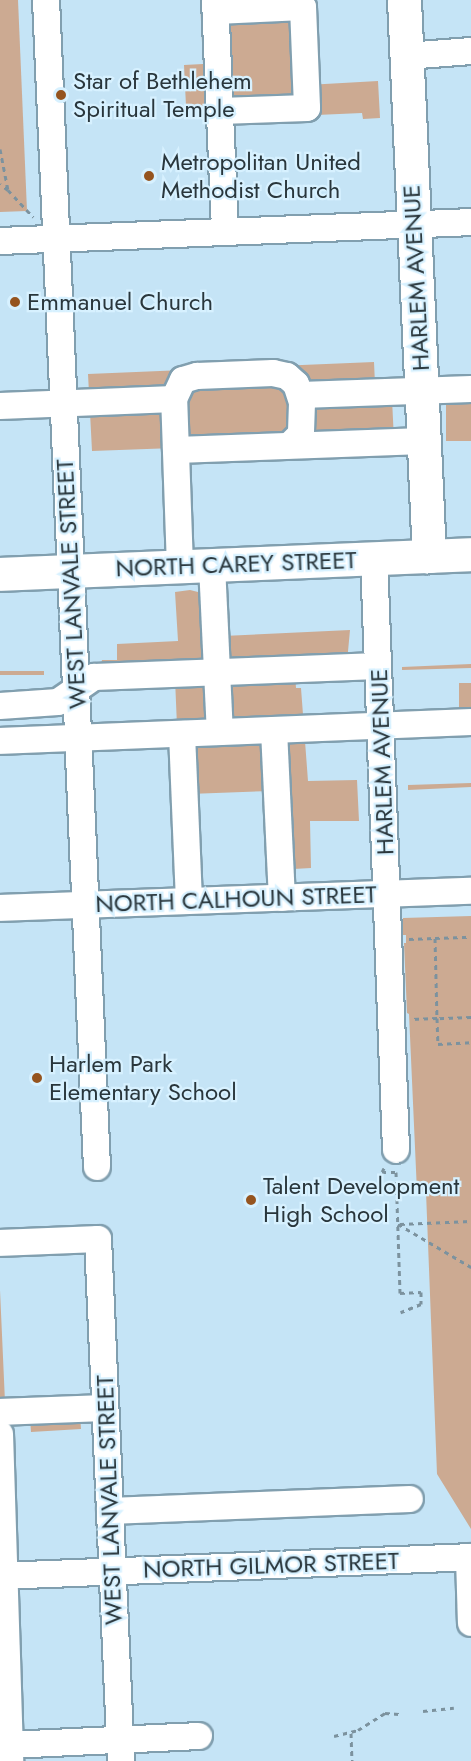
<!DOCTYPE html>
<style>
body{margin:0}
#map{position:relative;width:471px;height:1761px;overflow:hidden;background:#c5e4f6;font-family:Jost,sans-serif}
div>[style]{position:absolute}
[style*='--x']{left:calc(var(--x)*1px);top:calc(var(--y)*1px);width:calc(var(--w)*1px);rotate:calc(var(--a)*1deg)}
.green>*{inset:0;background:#ccaa92;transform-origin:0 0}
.path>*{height:3px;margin-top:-1.5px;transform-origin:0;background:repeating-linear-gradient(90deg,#7c929e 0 4.5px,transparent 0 9px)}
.roads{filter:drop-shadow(2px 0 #819faf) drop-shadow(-2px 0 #819faf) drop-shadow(0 2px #819faf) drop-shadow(0 -2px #819faf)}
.minor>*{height:26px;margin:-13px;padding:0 13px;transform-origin:13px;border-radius:13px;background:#fff}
.major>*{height:33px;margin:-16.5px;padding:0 16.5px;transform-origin:16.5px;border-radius:16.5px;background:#fff}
.dots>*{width:16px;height:16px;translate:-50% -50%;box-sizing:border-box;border:3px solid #d7f1ff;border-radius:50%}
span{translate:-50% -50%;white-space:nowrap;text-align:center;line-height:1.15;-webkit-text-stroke:4.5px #d7f1ff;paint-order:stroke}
.poi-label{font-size:24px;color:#29363c}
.left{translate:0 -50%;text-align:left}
.street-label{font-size:24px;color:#29363c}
</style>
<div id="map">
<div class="green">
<i style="clip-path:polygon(0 0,18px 0,27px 211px,0 212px)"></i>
<i style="clip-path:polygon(200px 0,309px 0,307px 85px,378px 81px,380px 118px,363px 119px,362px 113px,206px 120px,205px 106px,186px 106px,184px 65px,203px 64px)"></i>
<i style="clip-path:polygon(374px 362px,375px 384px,392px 399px,394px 440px,92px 451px,88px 374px)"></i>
<i style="left:471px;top:381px;width:60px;height:25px;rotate:90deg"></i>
<i style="clip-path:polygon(190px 590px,202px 593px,223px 636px,350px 630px,347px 662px,295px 673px,296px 688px,301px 688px,308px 781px,357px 780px,359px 821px,310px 821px,311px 868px,276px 870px,271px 791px,189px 794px,177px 726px,175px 679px,99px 672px,102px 660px,117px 660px,117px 644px,178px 641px,175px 592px)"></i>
<i style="clip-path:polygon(471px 664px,471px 668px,402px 670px,402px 667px)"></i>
<i style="left:44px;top:671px;width:4px;height:44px;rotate:90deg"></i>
<i style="left:459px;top:683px;width:12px;height:31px"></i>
<i style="clip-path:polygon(471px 783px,471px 787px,408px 790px,408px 785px)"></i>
<i style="clip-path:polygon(471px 916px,471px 1529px,437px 1474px,426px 1192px,417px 1192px,409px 1014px,407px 1013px,404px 943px,406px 943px,406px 935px,403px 935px,403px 918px)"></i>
<i style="clip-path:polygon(0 1290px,5px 1402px,80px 1414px,81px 1429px,31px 1432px,30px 1418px,1px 1418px,0 1550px)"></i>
</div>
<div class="path">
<i style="--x:0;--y:149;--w:42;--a:79"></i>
<i style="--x:8;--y:190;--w:10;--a:-143"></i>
<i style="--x:8;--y:190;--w:37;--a:47"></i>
<i style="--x:435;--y:938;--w:36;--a:-2"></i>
<i style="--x:409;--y:939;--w:26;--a:-2"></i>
<i style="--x:435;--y:938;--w:80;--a:88.6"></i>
<i style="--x:437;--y:1018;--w:26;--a:178"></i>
<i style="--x:471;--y:1017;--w:34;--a:178"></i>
<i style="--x:437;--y:1018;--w:26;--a:88"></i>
<i style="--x:438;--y:1044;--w:33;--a:-3"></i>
<i style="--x:384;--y:1168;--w:4;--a:117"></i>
<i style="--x:382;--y:1172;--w:14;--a:0"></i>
<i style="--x:396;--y:1172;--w:121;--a:88.1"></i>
<i style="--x:400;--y:1293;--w:21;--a:-3"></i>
<i style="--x:421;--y:1292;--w:12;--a:90"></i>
<i style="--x:421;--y:1304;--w:22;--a:158"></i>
<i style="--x:398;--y:1224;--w:85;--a:30.5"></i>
<i style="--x:400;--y:1224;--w:71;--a:-2.4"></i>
<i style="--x:423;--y:1711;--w:31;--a:-6"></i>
<i style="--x:351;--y:1733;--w:28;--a:88"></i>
<i style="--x:334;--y:1736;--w:25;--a:-14"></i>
<i style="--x:358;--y:1730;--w:32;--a:-32"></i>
<i style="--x:385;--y:1713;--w:14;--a:4"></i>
</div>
<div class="roads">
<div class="minor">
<i style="--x:46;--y:0;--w:1168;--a:87.5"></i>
<i style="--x:215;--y:0;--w:232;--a:87.5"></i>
<i style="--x:216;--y:11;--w:87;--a:-2.6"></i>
<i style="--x:303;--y:7;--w:101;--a:87.7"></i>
<i style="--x:307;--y:108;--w:87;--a:178"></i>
<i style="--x:407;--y:56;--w:64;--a:-4.5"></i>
<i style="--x:0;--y:241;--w:471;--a:-2.3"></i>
<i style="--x:301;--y:395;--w:170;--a:-2"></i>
<i style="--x:0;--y:406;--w:174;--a:-2.3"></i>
<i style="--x:176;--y:450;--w:248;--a:-2.1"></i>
<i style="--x:374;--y:558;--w:592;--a:87.87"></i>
<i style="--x:212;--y:565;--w:167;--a:87.3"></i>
<i style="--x:180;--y:567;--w:168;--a:-92"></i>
<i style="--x:174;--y:399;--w:21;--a:-65"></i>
<i style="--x:183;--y:380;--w:15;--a:-16"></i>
<i style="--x:197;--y:376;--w:76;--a:-2.3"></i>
<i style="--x:273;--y:373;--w:14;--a:12"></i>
<i style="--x:287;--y:376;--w:12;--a:42"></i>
<i style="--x:296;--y:384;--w:20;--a:72"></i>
<i style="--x:302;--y:403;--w:31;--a:92"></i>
<i style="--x:301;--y:434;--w:16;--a:135"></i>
<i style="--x:0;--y:706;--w:58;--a:-3.9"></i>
<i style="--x:58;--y:702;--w:44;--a:-34.8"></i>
<i style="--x:94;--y:677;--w:284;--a:-2.2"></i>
<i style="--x:274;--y:730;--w:168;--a:87.3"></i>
<i style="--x:182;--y:734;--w:166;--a:87.6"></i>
<i style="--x:0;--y:741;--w:471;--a:-2.3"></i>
<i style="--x:0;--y:908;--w:471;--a:-2.1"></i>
<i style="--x:0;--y:1243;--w:98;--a:-2.3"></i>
<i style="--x:98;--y:1239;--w:523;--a:87.48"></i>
<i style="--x:0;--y:1412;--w:105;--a:-2.2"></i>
<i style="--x:0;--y:1434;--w:327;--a:88.2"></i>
<i style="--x:110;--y:1511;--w:300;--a:-2.3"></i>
<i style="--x:469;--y:1557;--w:66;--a:88.3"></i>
<i style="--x:0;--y:1576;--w:471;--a:-2.3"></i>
<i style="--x:9;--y:1745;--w:190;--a:-2.7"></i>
</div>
<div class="major">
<i style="--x:404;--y:0;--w:557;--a:87.43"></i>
<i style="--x:0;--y:574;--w:471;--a:-2.4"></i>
</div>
</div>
<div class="dots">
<i style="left:61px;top:95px;background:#95541f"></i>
<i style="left:149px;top:176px;background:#95541f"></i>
<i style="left:15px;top:302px;background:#95541f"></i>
<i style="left:37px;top:1078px;background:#95541f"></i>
<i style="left:251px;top:1200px;background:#95541f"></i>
</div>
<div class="poi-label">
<span class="left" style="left:73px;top:95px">Star of Bethlehem<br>Spiritual Temple</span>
<span class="left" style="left:161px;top:176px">Metropolitan United<br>Methodist Church</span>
<span class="left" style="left:27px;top:302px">Emmanuel Church</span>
<span class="left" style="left:49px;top:1078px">Harlem Park<br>Elementary School</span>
<span class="left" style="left:263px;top:1200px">Talent Development<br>High School</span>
</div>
<div class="street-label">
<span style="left:416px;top:278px;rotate:-93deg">HARLEM AVENUE</span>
<span style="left:236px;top:564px;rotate:-2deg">NORTH CAREY STREET</span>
<span style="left:71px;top:584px;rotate:-93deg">WEST LANVALE STREET</span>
<span style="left:382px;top:762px;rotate:-92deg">HARLEM AVENUE</span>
<span style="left:236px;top:899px;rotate:-2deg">NORTH CALHOUN STREET</span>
<span style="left:109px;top:1500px;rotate:-92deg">WEST LANVALE STREET</span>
<span style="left:271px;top:1565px;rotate:-2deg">NORTH GILMOR STREET</span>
</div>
</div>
